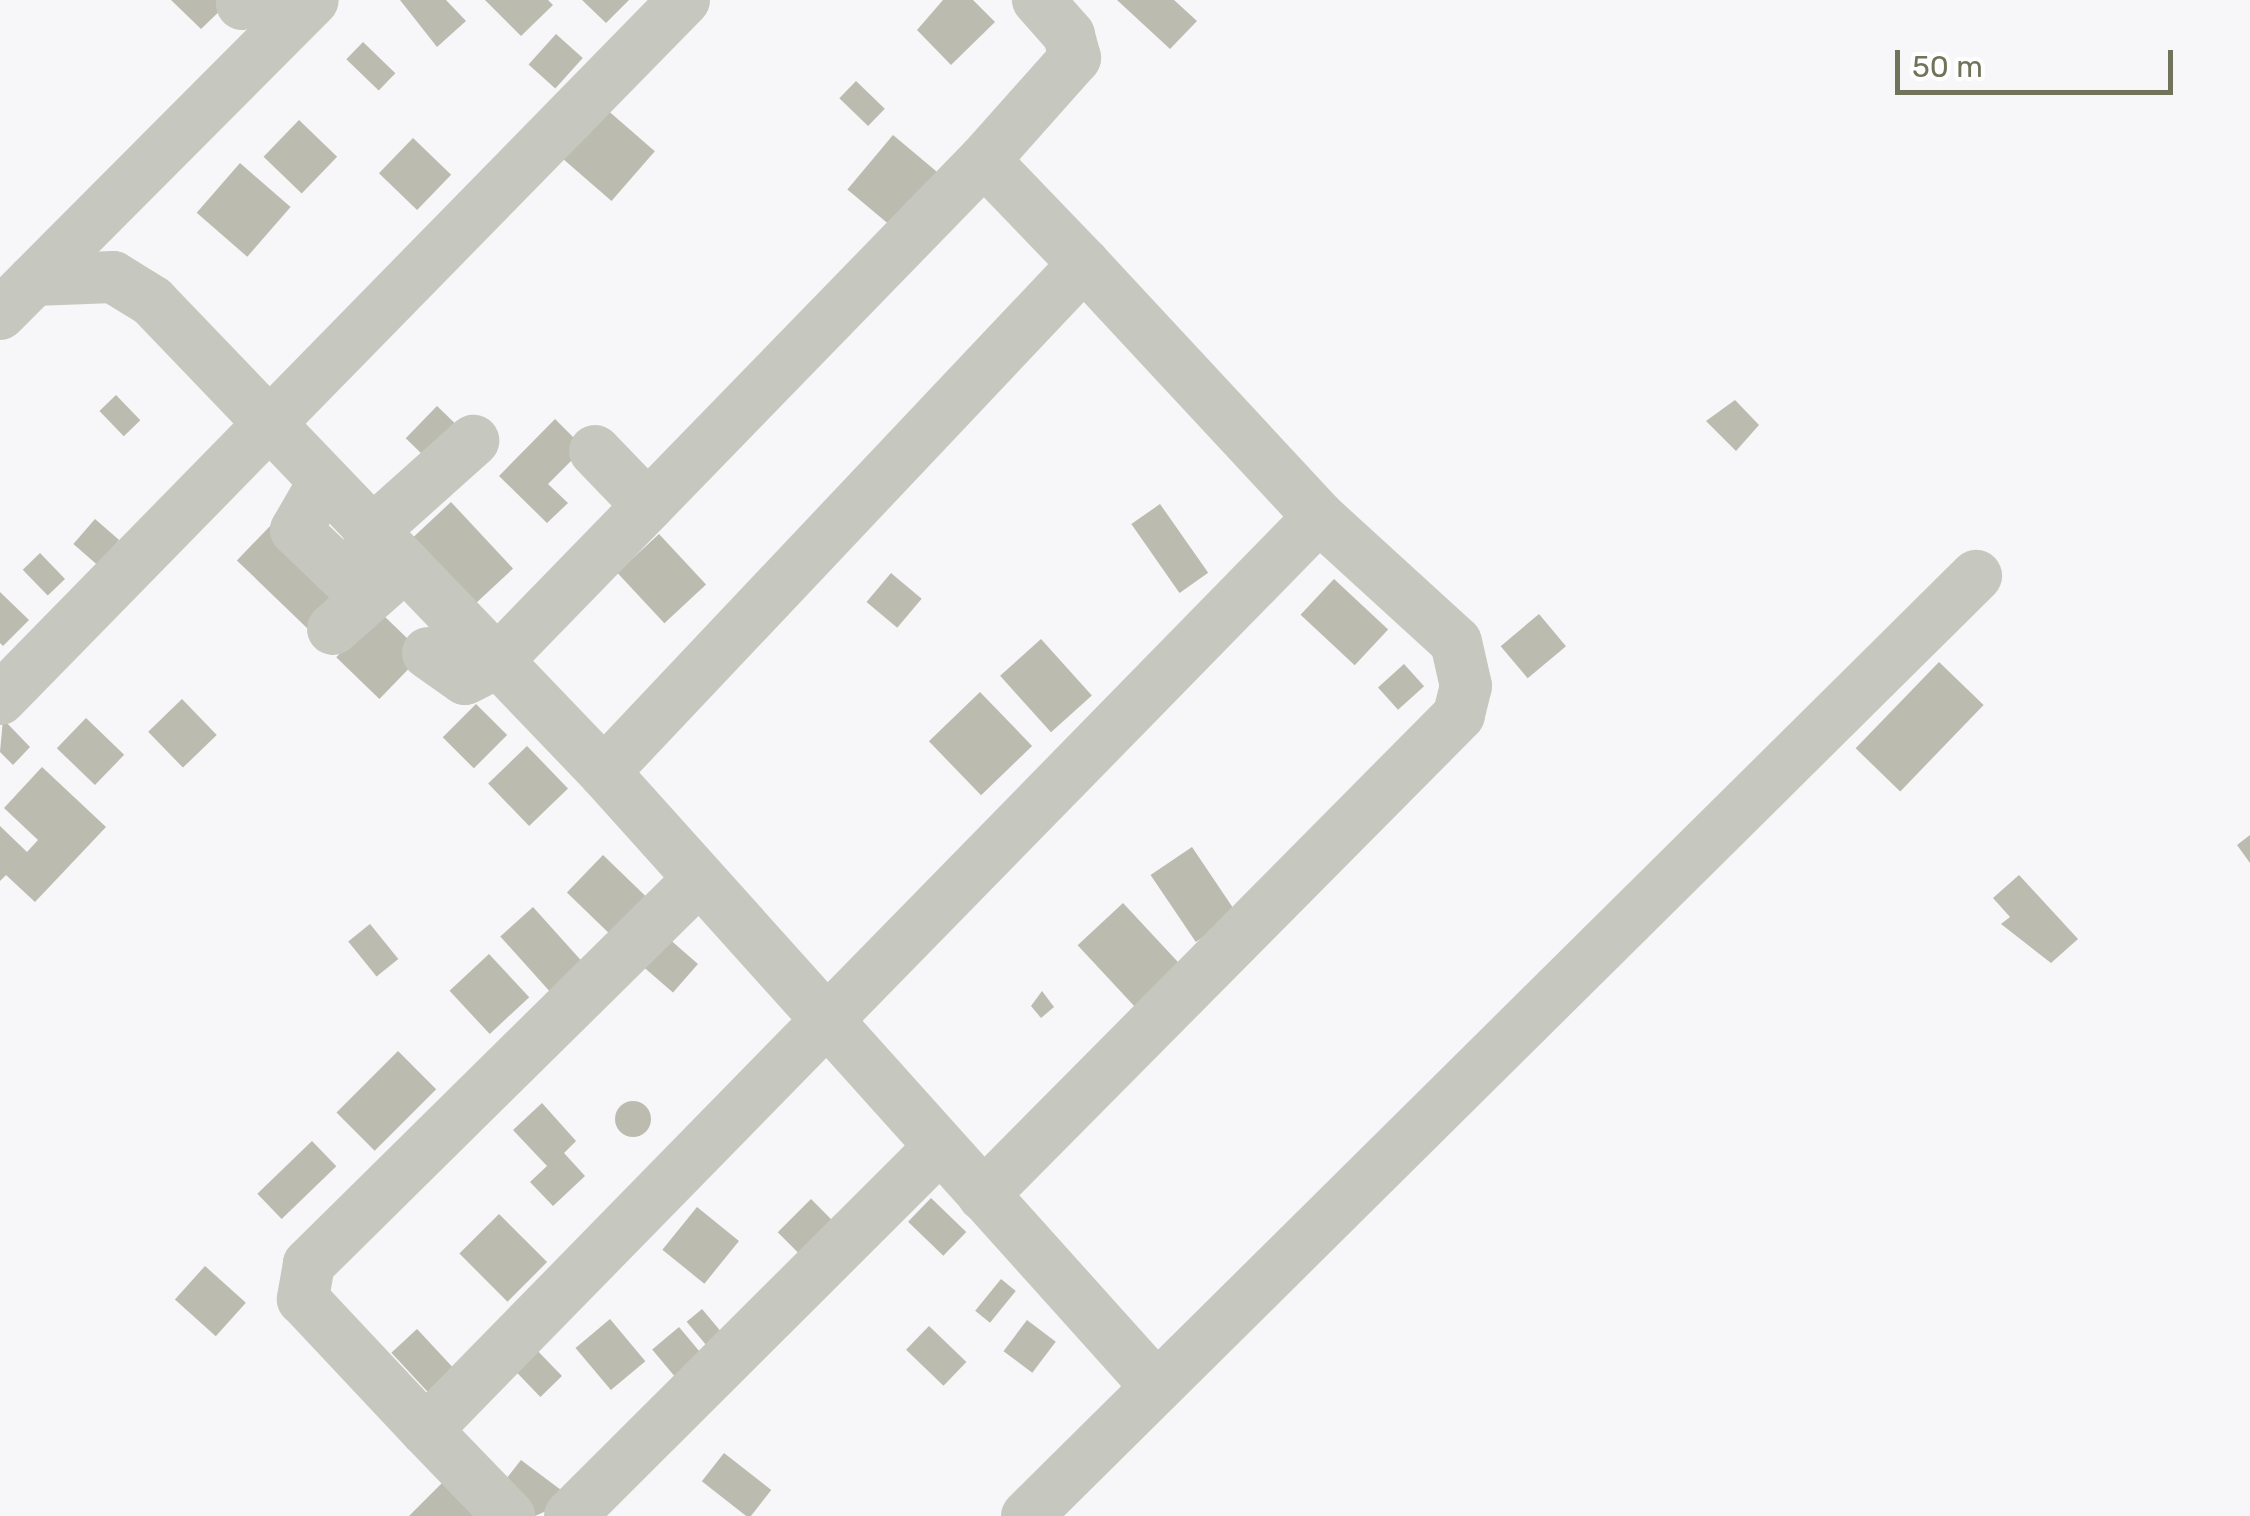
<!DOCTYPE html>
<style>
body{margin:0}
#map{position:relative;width:2250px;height:1516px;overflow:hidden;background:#f7f6f8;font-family:Rubik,sans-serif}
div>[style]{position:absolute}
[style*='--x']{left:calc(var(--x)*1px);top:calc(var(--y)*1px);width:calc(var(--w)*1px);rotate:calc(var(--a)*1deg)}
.building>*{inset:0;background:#bbbcaf;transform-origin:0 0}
.round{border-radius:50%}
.minor>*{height:52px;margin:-26px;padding:0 26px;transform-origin:26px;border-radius:26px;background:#c6c8bf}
span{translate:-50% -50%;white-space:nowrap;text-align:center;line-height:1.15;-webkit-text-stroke:10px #fff;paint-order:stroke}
.scale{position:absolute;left:1895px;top:50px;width:278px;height:45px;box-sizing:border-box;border:5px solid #71745b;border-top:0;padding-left:12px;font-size:30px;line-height:35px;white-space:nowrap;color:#71745b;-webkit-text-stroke:8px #fff;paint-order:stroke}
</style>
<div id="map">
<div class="building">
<i style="clip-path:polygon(171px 0,224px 0,227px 4px,201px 29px)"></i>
<i style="clip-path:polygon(400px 0,446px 0,466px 21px,437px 47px)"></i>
<i style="clip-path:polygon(485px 0,548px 0,553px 5px,521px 36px)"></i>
<i style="clip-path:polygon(582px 0,629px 0,606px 23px)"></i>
<i style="clip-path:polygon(943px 0,973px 0,995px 22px,951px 65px,917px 30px)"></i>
<i style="clip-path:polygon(1117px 0,1174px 0,1197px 21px,1170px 49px)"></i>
<i style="left:556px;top:34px;width:36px;height:41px;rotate:42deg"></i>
<i style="left:363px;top:42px;width:45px;height:24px;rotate:44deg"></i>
<i style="left:856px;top:81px;width:40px;height:24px;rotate:44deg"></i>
<i style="left:605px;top:108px;width:66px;height:66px;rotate:41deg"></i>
<i style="left:299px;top:120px;width:53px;height:51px;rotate:44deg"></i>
<i style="left:893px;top:135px;width:74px;height:71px;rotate:40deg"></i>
<i style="left:413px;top:138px;width:53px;height:49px;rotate:44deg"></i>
<i style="left:240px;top:163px;width:67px;height:66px;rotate:41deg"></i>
<i style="left:116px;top:395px;width:35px;height:23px;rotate:46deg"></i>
<i style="clip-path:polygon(1735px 400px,1759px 425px,1736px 451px,1706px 421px)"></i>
<i style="left:437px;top:406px;width:45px;height:45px;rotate:44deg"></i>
<i style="clip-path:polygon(555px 419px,584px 448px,548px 484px,568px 503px,547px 523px,499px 476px)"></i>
<i style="left:451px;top:502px;width:91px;height:55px;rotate:47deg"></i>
<i style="left:1160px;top:504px;width:84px;height:35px;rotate:55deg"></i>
<i style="left:95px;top:519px;width:32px;height:33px;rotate:41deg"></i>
<i style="left:273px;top:523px;width:100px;height:52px;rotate:44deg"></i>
<i style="left:659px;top:534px;width:69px;height:57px;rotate:47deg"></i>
<i style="left:40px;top:553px;width:36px;height:24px;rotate:46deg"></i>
<i style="left:891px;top:573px;width:40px;height:38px;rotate:40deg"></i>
<i style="left:1334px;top:579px;width:74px;height:49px;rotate:43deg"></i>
<i style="clip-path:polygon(0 592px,29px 620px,3px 646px,0 643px)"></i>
<i style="left:380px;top:612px;width:60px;height:63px;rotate:44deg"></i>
<i style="left:1539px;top:614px;width:42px;height:50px;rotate:50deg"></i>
<i style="left:1041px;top:639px;width:76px;height:55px;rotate:48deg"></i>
<i style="left:1939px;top:662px;width:62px;height:120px;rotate:44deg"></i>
<i style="left:1404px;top:664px;width:30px;height:35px;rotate:48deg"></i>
<i style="left:980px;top:692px;width:75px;height:71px;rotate:46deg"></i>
<i style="left:182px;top:699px;width:50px;height:47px;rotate:46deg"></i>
<i style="left:476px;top:704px;width:44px;height:47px;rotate:45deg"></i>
<i style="left:86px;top:718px;width:53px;height:42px;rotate:44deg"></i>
<i style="clip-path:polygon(3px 719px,30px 747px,13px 765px,0 752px)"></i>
<i style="left:527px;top:746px;width:59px;height:54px;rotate:46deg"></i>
<i style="clip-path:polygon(42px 767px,106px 827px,35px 902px,6px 875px,0 881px,0 826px,27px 852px,38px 840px,4px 808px)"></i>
<i style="clip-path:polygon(2250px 835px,2250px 863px,2237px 845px)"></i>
<i style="left:1192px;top:847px;width:81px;height:50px;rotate:56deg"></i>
<i style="left:603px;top:855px;width:59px;height:52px;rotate:44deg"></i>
<i style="clip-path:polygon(2019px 875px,2078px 939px,2051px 963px,2001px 924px,2010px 917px,1993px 898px)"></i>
<i style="left:1123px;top:903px;width:87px;height:62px;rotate:47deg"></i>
<i style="left:533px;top:907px;width:81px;height:44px;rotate:48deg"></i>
<i style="left:370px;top:924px;width:45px;height:28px;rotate:51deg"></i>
<i style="left:667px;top:937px;width:41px;height:38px;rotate:41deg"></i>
<i style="left:489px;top:954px;width:59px;height:54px;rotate:47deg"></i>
<i style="clip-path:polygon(1042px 991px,1054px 1007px,1041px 1018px,1031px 1006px)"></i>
<i style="left:398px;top:1051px;width:54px;height:87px;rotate:45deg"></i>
<i class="round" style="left:615px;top:1101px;width:36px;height:36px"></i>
<i style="clip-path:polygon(542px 1103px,576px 1141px,564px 1153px,585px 1176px,553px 1206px,530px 1182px,547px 1166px,513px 1130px)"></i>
<i style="left:312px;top:1141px;width:35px;height:76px;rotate:46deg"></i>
<i style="left:931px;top:1198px;width:49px;height:33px;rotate:44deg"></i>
<i style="left:811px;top:1199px;width:49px;height:47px;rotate:45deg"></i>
<i style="left:697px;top:1207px;width:54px;height:55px;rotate:39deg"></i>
<i style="left:499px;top:1214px;width:68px;height:56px;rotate:45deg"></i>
<i style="left:205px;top:1266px;width:55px;height:45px;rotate:42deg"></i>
<i style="left:1001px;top:1279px;width:19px;height:41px;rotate:39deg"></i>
<i style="left:702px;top:1309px;width:45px;height:20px;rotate:50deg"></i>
<i style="left:610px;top:1319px;width:55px;height:45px;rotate:50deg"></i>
<i style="left:1027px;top:1320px;width:36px;height:39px;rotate:37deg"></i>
<i style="left:929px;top:1326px;width:52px;height:33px;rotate:44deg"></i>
<i style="left:679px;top:1327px;width:55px;height:35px;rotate:50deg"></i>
<i style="left:417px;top:1329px;width:53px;height:35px;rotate:47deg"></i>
<i style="left:530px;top:1343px;width:46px;height:30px;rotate:46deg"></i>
<i style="left:724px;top:1453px;width:60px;height:36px;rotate:38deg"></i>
<i style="clip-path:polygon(521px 1460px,573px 1499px,535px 1516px,499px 1488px)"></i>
<i style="clip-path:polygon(446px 1479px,484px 1516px,409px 1516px)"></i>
</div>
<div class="minor">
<i style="--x:242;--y:4;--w:9;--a:-27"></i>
<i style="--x:984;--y:160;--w:137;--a:-48.3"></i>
<i style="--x:1075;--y:58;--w:24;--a:-105"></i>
<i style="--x:1069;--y:35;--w:47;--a:-131.5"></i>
<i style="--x:34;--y:280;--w:79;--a:-2.2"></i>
<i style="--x:113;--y:277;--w:46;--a:31.6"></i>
<i style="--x:152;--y:301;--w:653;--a:46.18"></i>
<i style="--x:604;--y:772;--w:823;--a:48.05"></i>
<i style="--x:0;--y:314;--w:443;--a:-45.1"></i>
<i style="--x:595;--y:451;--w:76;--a:46.1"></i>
<i style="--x:322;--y:485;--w:52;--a:120"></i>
<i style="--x:296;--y:530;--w:98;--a:43.8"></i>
<i style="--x:369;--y:534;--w:140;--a:-41.8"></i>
<i style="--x:333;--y:629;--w:80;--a:-41.5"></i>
<i style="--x:428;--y:653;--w:45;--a:35.1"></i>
<i style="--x:465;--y:679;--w:33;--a:-27"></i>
<i style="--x:494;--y:664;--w:703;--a:-45.81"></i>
<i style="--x:984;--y:160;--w:144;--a:46.1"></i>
<i style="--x:0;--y:699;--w:978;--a:-45.62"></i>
<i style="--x:604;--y:772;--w:699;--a:-46.62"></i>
<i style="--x:1084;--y:264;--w:345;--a:47.1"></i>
<i style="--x:1319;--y:517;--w:185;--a:42.4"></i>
<i style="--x:1456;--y:642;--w:45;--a:77.2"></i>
<i style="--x:1466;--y:686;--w:30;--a:104"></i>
<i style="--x:1459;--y:715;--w:676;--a:134.76"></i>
<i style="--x:698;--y:880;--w:547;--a:135.37"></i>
<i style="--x:309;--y:1264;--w:36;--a:100"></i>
<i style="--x:303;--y:1299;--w:180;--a:46.8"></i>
<i style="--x:426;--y:1430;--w:1277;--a:-45.63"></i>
<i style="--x:426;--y:1430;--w:120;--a:46"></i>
<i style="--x:570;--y:1516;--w:523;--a:-44.92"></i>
<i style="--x:1027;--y:1516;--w:1336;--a:-44.73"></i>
</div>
<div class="scale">50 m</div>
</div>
